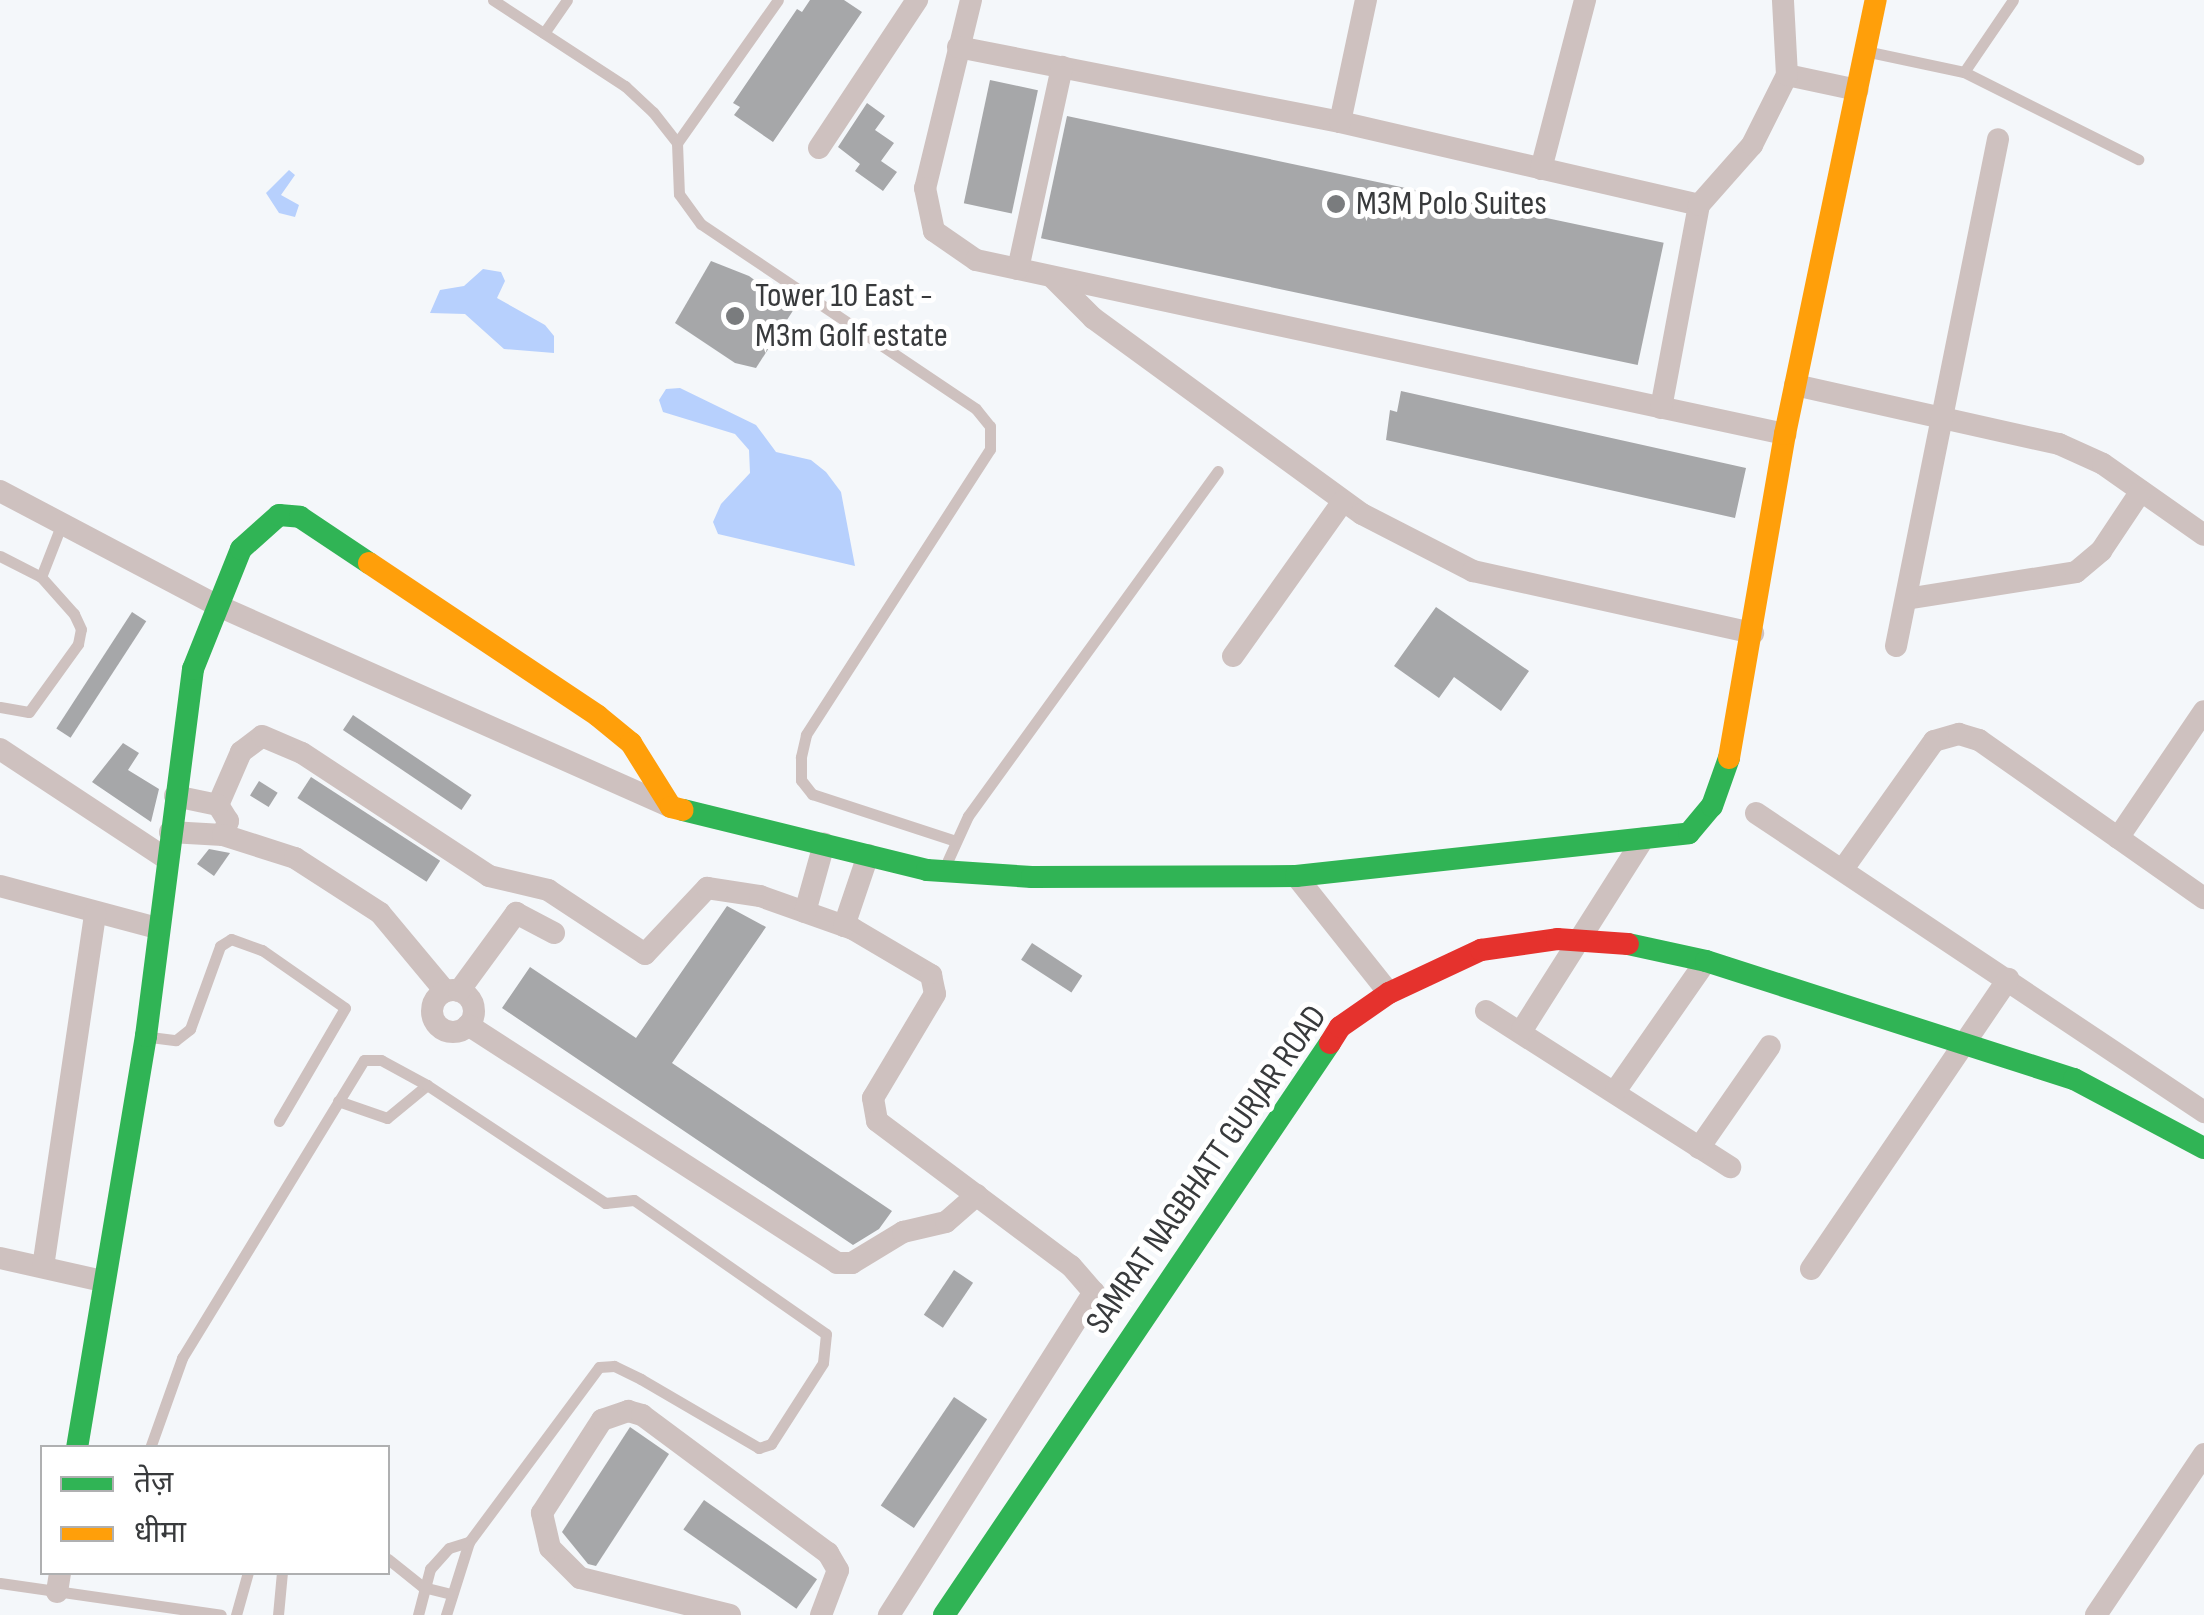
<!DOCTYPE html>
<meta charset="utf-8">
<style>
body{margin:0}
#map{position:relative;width:2204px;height:1615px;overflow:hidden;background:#f4f7fa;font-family:"Sofia Sans Condensed","Noto Sans Devanagari",sans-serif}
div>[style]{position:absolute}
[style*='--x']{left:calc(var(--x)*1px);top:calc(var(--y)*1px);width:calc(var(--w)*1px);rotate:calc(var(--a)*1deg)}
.water>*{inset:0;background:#b7d0fd}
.building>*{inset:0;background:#a6a7a9;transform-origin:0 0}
.lane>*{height:11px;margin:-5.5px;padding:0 5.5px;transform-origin:5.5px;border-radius:5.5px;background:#cec1bf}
.street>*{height:22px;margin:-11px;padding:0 11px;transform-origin:11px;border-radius:11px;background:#cec1bf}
.street>.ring{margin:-11px;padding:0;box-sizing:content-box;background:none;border:22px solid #cec1bf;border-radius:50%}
.fast>*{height:22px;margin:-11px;padding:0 11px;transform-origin:11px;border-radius:11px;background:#30b455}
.slow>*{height:22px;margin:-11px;padding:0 11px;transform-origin:11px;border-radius:11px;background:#ff9f0a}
.jam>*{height:22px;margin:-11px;padding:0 11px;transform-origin:11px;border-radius:11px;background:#e5322d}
.dots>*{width:28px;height:28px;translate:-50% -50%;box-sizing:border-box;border:5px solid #fff;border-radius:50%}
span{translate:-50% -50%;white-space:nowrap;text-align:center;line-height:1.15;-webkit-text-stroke:10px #fff;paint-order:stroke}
.poi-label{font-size:35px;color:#383a3c}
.left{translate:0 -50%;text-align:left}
.street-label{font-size:35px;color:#383a3c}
.legend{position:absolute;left:40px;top:1445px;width:350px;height:130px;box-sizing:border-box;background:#fff;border:2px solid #afb0b1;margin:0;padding:12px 18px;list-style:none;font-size:30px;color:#383a3c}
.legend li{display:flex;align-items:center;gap:20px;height:50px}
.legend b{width:50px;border:2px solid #afb0b1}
</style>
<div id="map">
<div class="water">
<i style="clip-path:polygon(289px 170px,295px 175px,281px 195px,299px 205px,295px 217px,279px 213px,266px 193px)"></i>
<i style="clip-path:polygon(483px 269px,501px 272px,505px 281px,497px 298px,545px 325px,554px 336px,554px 353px,504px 349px,465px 314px,430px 313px,440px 290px,464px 286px)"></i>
<i style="clip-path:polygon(680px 388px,756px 425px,776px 452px,811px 460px,826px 472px,841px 492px,855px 566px,718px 534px,713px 522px,721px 504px,750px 473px,749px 450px,735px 434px,663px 412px,659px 400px,666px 389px)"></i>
</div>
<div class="building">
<i style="clip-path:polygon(810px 0,844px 0,862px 12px,773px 142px,734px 115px,740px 107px,733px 103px,797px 9px,802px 12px)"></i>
<i style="left:990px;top:80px;width:49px;height:126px;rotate:12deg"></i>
<i style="clip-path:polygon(867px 103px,885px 116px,875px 130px,894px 143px,881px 161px,897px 172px,883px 191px,855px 171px,860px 164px,838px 147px)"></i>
<i style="left:1067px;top:116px;width:610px;height:125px;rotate:12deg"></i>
<i style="clip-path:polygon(711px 261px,749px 276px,794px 309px,756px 368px,735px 363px,675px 323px)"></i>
<i style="clip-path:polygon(1401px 391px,1746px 468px,1735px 518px,1386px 440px,1390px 410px,1397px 412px)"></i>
<i style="clip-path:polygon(1436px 607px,1529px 671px,1501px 711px,1454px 677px,1439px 698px,1394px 666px)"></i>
<i style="left:132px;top:612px;width:17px;height:139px;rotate:33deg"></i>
<i style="left:353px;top:715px;width:143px;height:18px;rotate:34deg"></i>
<i style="clip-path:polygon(123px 743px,139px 753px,128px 770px,159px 789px,151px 822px,92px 782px)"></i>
<i style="left:311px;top:777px;width:154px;height:25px;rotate:33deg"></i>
<i style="left:259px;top:781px;width:22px;height:17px;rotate:32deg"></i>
<i style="clip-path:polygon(209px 849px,230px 853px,214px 876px,197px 864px)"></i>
<i style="clip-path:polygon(727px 906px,766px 927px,672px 1063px,892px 1211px,879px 1229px,853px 1245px,502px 1008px,530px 967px,636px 1038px)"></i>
<i style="left:1032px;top:943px;width:60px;height:20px;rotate:33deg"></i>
<i style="left:954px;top:1270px;width:23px;height:54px;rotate:34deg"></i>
<i style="left:954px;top:1397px;width:40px;height:131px;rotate:34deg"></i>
<i style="clip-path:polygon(630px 1427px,669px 1454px,596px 1566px,588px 1564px,562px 1532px)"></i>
<i style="left:704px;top:1500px;width:138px;height:36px;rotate:35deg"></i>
</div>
<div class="lane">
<i style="--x:493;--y:0;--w:158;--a:33.1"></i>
<i style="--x:625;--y:86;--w:38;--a:43"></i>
<i style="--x:653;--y:112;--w:39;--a:52"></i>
<i style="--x:677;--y:143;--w:51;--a:87.8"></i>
<i style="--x:679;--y:194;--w:37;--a:54"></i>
<i style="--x:701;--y:224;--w:331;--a:33.9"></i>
<i style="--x:976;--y:409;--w:22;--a:51"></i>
<i style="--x:990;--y:426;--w:23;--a:90"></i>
<i style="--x:990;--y:449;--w:340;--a:122.8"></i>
<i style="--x:806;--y:735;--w:23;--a:103"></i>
<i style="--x:801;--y:757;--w:23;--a:90"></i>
<i style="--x:801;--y:780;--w:18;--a:52"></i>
<i style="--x:812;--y:794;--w:148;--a:18.1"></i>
<i style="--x:544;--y:33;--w:40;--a:-55.1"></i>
<i style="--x:1865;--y:51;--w:101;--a:12"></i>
<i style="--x:1964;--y:72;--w:195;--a:26.6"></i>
<i style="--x:1964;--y:72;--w:87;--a:-55.8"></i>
<i style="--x:677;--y:143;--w:175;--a:-54.8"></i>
<i style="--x:0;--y:556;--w:46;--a:27.1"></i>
<i style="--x:0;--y:707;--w:29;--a:10"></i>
<i style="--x:29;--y:712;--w:84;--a:-54.2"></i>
<i style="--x:78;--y:644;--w:15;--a:-79"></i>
<i style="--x:81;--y:629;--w:17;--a:-115"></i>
<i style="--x:74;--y:614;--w:50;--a:-131.7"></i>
<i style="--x:41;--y:577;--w:58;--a:-68.7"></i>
<i style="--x:943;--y:871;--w:60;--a:-65.6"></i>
<i style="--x:968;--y:816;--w:426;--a:-54.1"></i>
<i style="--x:150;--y:1037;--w:26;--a:7"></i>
<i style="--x:176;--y:1040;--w:18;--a:-38"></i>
<i style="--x:190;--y:1029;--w:88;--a:-70.1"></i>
<i style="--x:220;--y:946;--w:13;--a:-32"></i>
<i style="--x:231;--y:939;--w:33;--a:20"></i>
<i style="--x:262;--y:950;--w:101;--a:34.9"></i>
<i style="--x:345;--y:1008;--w:131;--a:120.3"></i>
<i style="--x:338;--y:1101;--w:52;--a:19.1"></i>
<i style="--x:387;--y:1118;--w:52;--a:-39.5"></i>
<i style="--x:150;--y:1448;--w:96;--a:-70.4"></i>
<i style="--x:182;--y:1358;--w:349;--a:-58.6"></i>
<i style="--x:364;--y:1060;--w:17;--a:0"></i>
<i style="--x:381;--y:1060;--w:52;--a:28.5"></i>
<i style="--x:427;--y:1085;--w:214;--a:33.5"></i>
<i style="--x:605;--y:1203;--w:29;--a:-6"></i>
<i style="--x:634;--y:1200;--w:234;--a:34.9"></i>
<i style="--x:826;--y:1334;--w:29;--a:96"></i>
<i style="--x:823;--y:1363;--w:96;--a:122.7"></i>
<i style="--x:771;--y:1444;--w:13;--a:162"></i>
<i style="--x:759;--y:1448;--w:137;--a:-149.7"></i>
<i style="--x:641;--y:1379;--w:30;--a:-154"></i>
<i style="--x:614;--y:1366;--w:15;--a:176"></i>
<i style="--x:599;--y:1367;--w:218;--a:126.6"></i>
<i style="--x:469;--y:1542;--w:77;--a:107.5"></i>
<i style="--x:388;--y:1559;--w:45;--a:38.7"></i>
<i style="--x:423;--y:1587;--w:30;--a:14"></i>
<i style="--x:0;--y:1583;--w:223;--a:8.2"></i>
<i style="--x:236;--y:1615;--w:45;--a:-74.4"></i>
<i style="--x:278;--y:1615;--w:43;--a:-84.7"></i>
<i style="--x:418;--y:1615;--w:48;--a:-75.4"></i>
<i style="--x:430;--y:1569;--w:28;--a:-48"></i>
<i style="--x:449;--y:1548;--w:21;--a:-17"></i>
</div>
<div class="street">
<i style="--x:971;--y:0;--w:194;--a:103.7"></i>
<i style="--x:925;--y:188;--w:44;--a:78.2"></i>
<i style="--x:934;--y:231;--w:51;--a:34.6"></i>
<i style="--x:976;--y:260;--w:828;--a:12.14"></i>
<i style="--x:958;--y:47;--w:389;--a:11.1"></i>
<i style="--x:1340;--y:122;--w:368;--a:13"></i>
<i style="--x:1787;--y:75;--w:72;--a:12.1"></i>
<i style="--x:1340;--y:122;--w:125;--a:-78"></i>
<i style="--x:819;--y:148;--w:178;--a:-56.5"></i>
<i style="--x:1541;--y:169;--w:175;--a:-75.4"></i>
<i style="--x:1018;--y:269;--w:207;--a:-77.7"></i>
<i style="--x:1053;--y:278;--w:57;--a:45"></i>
<i style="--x:1093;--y:318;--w:333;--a:36.1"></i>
<i style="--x:1362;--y:514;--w:125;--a:27.2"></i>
<i style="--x:1473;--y:571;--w:287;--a:12.5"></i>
<i style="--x:1795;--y:385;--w:271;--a:12.6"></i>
<i style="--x:2059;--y:444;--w:48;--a:24.4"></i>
<i style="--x:2103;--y:464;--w:123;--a:35.1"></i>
<i style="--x:1661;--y:408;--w:207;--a:-79.4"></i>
<i style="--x:1699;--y:205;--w:80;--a:-48.5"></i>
<i style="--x:1752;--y:145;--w:78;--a:-63.4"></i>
<i style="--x:1787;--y:75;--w:75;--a:-93.1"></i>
<i style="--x:0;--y:491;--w:242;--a:27.8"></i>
<i style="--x:214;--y:604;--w:500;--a:23.95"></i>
<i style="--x:1906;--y:599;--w:172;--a:-9"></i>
<i style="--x:2076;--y:572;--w:33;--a:-40"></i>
<i style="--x:2101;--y:551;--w:72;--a:-56.3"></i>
<i style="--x:1896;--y:646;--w:517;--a:-78.62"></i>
<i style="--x:1233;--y:656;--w:190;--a:-54.6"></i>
<i style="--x:0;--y:749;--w:200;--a:33.4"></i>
<i style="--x:218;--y:805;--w:58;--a:-66.5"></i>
<i style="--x:241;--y:752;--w:26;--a:-37"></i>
<i style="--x:262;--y:736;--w:43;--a:23"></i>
<i style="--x:302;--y:753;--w:224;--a:33.3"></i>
<i style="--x:489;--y:876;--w:61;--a:13.3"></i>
<i style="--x:548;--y:890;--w:116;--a:33.4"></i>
<i style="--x:645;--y:954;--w:91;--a:-46.8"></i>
<i style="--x:707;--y:888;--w:54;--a:8.6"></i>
<i style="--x:760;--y:896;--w:99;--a:19.5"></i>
<i style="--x:853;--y:929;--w:91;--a:30.5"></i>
<i style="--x:931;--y:975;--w:19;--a:78"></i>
<i style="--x:935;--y:994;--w:121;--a:120.8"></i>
<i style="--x:873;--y:1098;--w:23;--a:80"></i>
<i style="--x:877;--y:1121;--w:242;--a:36.8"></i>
<i style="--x:1071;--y:1266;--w:35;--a:49"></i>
<i style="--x:1094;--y:1292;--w:383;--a:122.4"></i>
<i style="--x:1756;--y:813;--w:539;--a:33.72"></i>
<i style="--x:170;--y:832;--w:53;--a:3.2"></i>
<i style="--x:223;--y:835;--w:15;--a:-70"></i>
<i style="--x:228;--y:821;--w:19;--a:-122"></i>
<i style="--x:218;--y:805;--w:44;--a:-168.2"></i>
<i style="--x:223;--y:835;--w:76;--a:17.7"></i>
<i style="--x:295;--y:858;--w:101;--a:32.9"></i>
<i style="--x:380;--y:913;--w:102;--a:50.2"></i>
<i style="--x:2118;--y:838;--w:153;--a:-55.9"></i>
<i style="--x:1843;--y:869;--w:157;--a:-54.6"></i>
<i style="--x:1934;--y:741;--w:26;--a:-16"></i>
<i style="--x:1959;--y:734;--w:21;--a:17"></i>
<i style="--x:1979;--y:740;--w:275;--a:35.1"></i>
<i style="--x:1296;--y:876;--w:149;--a:51.5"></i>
<i style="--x:0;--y:886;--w:163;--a:15"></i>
<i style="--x:805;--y:912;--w:71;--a:-74.4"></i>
<i style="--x:844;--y:926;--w:75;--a:-71.3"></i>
<i class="ring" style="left:432px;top:990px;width:20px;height:20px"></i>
<i style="--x:459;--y:991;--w:97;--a:-53.8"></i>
<i style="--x:516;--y:913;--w:43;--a:27.8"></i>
<i style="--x:1486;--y:1011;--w:290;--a:32.6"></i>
<i style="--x:468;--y:1025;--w:439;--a:32.8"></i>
<i style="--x:837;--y:1263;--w:15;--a:0"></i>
<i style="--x:852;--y:1263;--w:60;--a:-31.3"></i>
<i style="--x:903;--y:1232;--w:44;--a:-13.1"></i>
<i style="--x:946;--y:1222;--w:41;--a:-41.1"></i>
<i style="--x:1522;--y:1030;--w:227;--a:-57.6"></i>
<i style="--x:1616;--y:1090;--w:157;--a:-55.1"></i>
<i style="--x:1699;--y:1148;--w:124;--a:-55.2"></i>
<i style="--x:0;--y:1258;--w:105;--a:12.7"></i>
<i style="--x:43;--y:1267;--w:358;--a:-81.6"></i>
<i style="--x:1811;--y:1269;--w:351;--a:-55.8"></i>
<i style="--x:57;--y:1592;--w:20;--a:-81"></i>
<i style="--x:730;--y:1615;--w:154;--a:-166.1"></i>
<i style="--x:580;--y:1578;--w:42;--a:-135"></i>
<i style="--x:550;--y:1548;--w:36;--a:-103"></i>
<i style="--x:542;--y:1513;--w:111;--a:-57.2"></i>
<i style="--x:602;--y:1420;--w:28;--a:-19"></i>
<i style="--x:628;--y:1411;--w:15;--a:16"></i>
<i style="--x:642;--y:1415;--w:232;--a:36.6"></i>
<i style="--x:828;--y:1553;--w:20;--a:60"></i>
<i style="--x:838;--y:1570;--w:48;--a:110.7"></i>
<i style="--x:2096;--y:1615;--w:194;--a:-56.1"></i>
</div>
<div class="fast">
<i style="--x:683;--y:810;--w:251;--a:13.8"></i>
<i style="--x:927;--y:870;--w:105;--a:3.8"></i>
<i style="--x:1032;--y:877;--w:264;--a:-0.2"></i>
<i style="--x:1296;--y:876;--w:395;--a:-6.2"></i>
<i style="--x:1689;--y:833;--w:35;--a:-50"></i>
<i style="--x:1712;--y:806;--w:51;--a:-70.5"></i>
<i style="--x:1628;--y:944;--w:80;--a:12.3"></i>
<i style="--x:1706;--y:961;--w:386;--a:17.8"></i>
<i style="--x:2074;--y:1079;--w:147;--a:28"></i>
<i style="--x:77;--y:1448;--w:418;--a:-80.5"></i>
<i style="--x:146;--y:1036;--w:370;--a:-82.7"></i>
<i style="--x:193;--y:669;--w:129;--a:-68.2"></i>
<i style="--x:241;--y:549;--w:51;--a:-41.8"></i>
<i style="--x:279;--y:515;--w:21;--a:5"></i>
<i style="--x:300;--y:517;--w:83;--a:33.7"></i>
<i style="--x:944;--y:1615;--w:690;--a:-55.99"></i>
</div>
<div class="slow">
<i style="--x:369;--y:563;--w:275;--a:33.7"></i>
<i style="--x:598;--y:716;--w:43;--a:39.3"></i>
<i style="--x:631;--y:743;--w:75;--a:58"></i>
<i style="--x:671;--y:807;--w:12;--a:14"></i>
<i style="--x:1729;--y:758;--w:329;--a:-80.2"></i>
<i style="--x:1785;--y:434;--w:443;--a:-78.2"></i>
</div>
<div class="jam">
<i style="--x:1330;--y:1043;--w:19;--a:-58"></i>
<i style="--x:1340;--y:1027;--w:60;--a:-34.8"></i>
<i style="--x:1389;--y:993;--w:102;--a:-25.1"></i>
<i style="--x:1481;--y:950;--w:77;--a:-8.2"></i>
<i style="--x:1557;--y:939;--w:71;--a:4"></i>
</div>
<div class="dots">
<i style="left:1336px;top:204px;background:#7a7c7e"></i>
<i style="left:735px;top:316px;background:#7a7c7e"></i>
</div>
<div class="poi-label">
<span class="left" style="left:1356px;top:204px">M3M Polo Suites</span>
<span class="left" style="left:755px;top:316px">Tower 10 East -<br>M3m Golf estate</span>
</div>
<div class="street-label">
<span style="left:1207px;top:1170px;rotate:-55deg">SAMRAT NAGBHATT GURJAR ROAD</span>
</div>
<ul class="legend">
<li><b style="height:12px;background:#30b455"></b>तेज़</li>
<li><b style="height:12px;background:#ff9f0a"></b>धीमा</li>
</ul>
</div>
